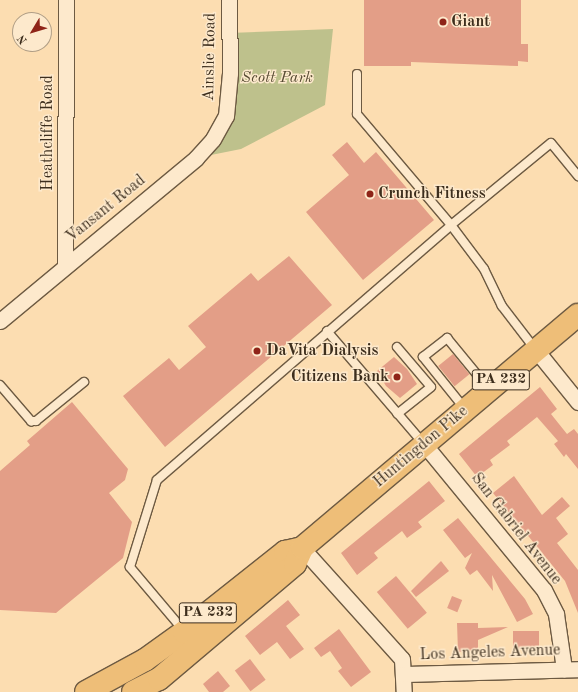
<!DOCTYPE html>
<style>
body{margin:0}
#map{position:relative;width:578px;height:692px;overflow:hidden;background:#fcddb1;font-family:"Old Standard TT",serif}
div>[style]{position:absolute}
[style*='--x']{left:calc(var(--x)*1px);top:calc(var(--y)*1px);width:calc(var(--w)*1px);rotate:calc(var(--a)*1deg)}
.green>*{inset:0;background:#bec18c}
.building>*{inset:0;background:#e39e87;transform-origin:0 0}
.roads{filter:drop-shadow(1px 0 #6d5a42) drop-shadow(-1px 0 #6d5a42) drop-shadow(0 1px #6d5a42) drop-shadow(0 -1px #6d5a42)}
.service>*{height:8px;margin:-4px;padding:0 4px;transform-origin:4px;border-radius:4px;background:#fde9cc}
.minor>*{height:15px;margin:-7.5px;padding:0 7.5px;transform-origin:7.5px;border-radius:7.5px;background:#fde9cc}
.primary>*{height:22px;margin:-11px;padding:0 11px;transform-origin:11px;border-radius:11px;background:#eebe78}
.dots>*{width:11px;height:11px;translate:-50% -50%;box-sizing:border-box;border:2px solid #fde9cc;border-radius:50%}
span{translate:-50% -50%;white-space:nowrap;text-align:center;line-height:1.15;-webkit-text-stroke:3px #fde9cc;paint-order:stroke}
.shield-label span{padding:1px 3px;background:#fde9cc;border:1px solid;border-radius:3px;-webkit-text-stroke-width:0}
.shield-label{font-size:15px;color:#3d2e1d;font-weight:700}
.poi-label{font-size:16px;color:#3d2e1d;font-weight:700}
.left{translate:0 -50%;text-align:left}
.right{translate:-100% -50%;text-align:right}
.street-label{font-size:16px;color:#3d2e1d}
.park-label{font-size:16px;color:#574b33;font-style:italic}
.north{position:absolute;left:12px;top:12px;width:40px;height:40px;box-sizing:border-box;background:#fde9cc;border:1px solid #b09e86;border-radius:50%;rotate:232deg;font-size:11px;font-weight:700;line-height:16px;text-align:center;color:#3d2e1d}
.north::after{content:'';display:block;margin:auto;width:14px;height:18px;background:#8f2418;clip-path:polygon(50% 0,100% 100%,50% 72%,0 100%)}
</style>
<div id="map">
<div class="green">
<i style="clip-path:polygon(333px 29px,325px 105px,241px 149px,196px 158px,226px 116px,229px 33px)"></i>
</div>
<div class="building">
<i style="clip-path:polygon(364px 0,521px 0,521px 44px,528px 44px,528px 62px,518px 61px,518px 66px,411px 62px,411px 66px,364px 66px)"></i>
<i style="clip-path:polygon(347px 142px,364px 163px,376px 152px,434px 220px,363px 280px,306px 212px,349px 175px,332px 155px)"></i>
<i style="clip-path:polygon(289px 256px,332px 305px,165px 447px,123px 396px,169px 358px,179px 370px,206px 347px,188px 326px,251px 273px,258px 281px)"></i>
<i style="left:453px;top:354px;width:26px;height:19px;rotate:51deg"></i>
<i style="clip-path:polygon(394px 357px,407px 369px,417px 384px,400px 398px,386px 386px,377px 371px)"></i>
<i style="clip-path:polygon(540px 387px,557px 409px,551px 414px,567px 434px,574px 429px,578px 434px,578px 469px,566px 454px,564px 457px,554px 444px,558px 441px,537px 417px,507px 441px,510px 445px,490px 460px,493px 465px,477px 477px,459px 454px)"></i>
<i style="clip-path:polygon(72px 402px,128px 469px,125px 480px,109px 493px,132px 522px,123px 558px,56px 613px,0 610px,0 471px,30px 445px,27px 441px)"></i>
<i style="clip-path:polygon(514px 476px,542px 515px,562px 497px,570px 506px,556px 518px,568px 534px,557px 543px,578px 570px,578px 613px,565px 581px,493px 493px)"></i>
<i style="clip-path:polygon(429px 481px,445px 501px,418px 522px,422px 527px,407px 538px,402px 531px,374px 553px,378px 558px,357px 575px,341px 553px)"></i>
<i style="clip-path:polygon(458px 518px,525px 599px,533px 614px,517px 622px,492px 575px,493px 591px,477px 570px,470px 575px,465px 568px,472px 553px,465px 558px,443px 530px)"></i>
<i style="clip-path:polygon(441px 561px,449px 571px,416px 597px,411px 591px)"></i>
<i style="left:396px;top:576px;width:48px;height:25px;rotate:50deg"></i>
<i style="left:452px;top:596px;width:11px;height:13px;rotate:22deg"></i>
<i style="clip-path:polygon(288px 600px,300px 615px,286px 626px,304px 649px,290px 659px,277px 642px,260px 655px,245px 636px)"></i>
<i style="clip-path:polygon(457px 623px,478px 623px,478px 628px,508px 627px,478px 640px,478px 651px,458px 652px)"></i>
<i style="clip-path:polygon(339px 629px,371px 672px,351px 687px,338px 671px,342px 668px,330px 651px,321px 657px,314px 648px)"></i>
<i style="left:513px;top:631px;width:26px;height:18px"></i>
<i style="left:250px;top:659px;width:26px;height:19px;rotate:53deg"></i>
<i style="clip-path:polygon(218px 671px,230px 686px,223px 692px,209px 692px,203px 684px)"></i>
</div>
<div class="roads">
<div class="service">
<i style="--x:357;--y:74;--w:40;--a:90"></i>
<i style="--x:357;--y:114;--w:145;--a:49.7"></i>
<i style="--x:451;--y:225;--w:55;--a:53.1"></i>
<i style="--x:484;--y:269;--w:41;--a:64.1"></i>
<i style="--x:502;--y:306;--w:54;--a:52.5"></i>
<i style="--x:327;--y:331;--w:149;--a:49.4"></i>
<i style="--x:397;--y:347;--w:52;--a:49.6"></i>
<i style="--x:431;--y:387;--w:43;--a:141.5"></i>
<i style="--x:0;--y:385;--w:48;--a:49.3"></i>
<i style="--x:31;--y:421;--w:5;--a:0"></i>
<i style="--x:36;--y:421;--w:62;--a:-39.1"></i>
<i style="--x:465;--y:409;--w:67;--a:-128.9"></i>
<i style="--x:423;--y:357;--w:31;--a:-38"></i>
<i style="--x:447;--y:338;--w:66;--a:50.5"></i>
<i style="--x:184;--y:631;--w:84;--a:-130.2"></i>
<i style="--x:130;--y:567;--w:91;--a:-72.8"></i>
<i style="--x:157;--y:480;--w:389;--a:-40.9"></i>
<i style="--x:451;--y:225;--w:129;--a:-39.4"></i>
<i style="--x:551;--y:143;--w:43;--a:50.7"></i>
</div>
<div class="minor">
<i style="--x:65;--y:266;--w:266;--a:-89.8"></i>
<i style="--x:0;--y:321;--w:255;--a:-39.7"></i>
<i style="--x:196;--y:158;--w:25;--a:-48"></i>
<i style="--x:213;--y:139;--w:26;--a:-61"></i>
<i style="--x:226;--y:116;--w:43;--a:-84.7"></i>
<i style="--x:230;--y:73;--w:73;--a:-90.8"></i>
<i style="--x:536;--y:350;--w:67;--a:51.1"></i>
<i style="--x:424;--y:444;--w:189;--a:50.6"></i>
<i style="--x:544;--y:590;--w:27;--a:63"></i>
<i style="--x:556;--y:614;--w:56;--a:81.7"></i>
<i style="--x:302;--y:548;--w:149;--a:48"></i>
<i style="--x:402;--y:659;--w:33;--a:87"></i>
<i style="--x:404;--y:674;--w:174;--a:-1.6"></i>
</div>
<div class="primary">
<i style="--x:86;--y:692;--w:67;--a:-28.5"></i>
<i style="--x:145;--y:660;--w:48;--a:-35.7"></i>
<i style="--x:184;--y:632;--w:129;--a:-38.4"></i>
<i style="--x:285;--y:552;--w:17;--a:-13"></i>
<i style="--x:133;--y:692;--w:29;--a:-27"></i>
<i style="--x:159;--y:679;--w:178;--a:-40.2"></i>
<i style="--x:295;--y:564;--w:17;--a:-66"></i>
<i style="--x:302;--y:548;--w:361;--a:-40.2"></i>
</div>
</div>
<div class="dots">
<i style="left:443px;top:22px;background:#8f2418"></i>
<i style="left:370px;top:194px;background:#8f2418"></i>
<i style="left:257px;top:351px;background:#8f2418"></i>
<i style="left:397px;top:377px;background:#8f2418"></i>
</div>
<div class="shield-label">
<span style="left:501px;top:380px">PA 232</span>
<span style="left:208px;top:613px">PA 232</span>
</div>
<div class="poi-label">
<span class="left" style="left:451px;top:22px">Giant</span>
<span class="left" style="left:378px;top:194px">Crunch Fitness</span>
<span class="left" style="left:266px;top:351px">DaVita Dialysis</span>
<span class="right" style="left:389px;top:377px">Citizens Bank</span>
</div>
<div class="street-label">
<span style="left:210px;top:57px;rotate:-89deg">Ainslie Road</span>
<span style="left:48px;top:133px;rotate:-90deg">Heathcliffe Road</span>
<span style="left:106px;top:209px;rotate:-39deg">Vansant Road</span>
<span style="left:421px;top:447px;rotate:-40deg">Huntingdon Pike</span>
<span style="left:516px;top:529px;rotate:52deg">San Gabriel Avenue</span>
<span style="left:490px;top:653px;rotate:-2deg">Los Angeles Avenue</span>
</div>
<div class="park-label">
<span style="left:277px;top:78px">Scott Park</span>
</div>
<div class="north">N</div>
</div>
